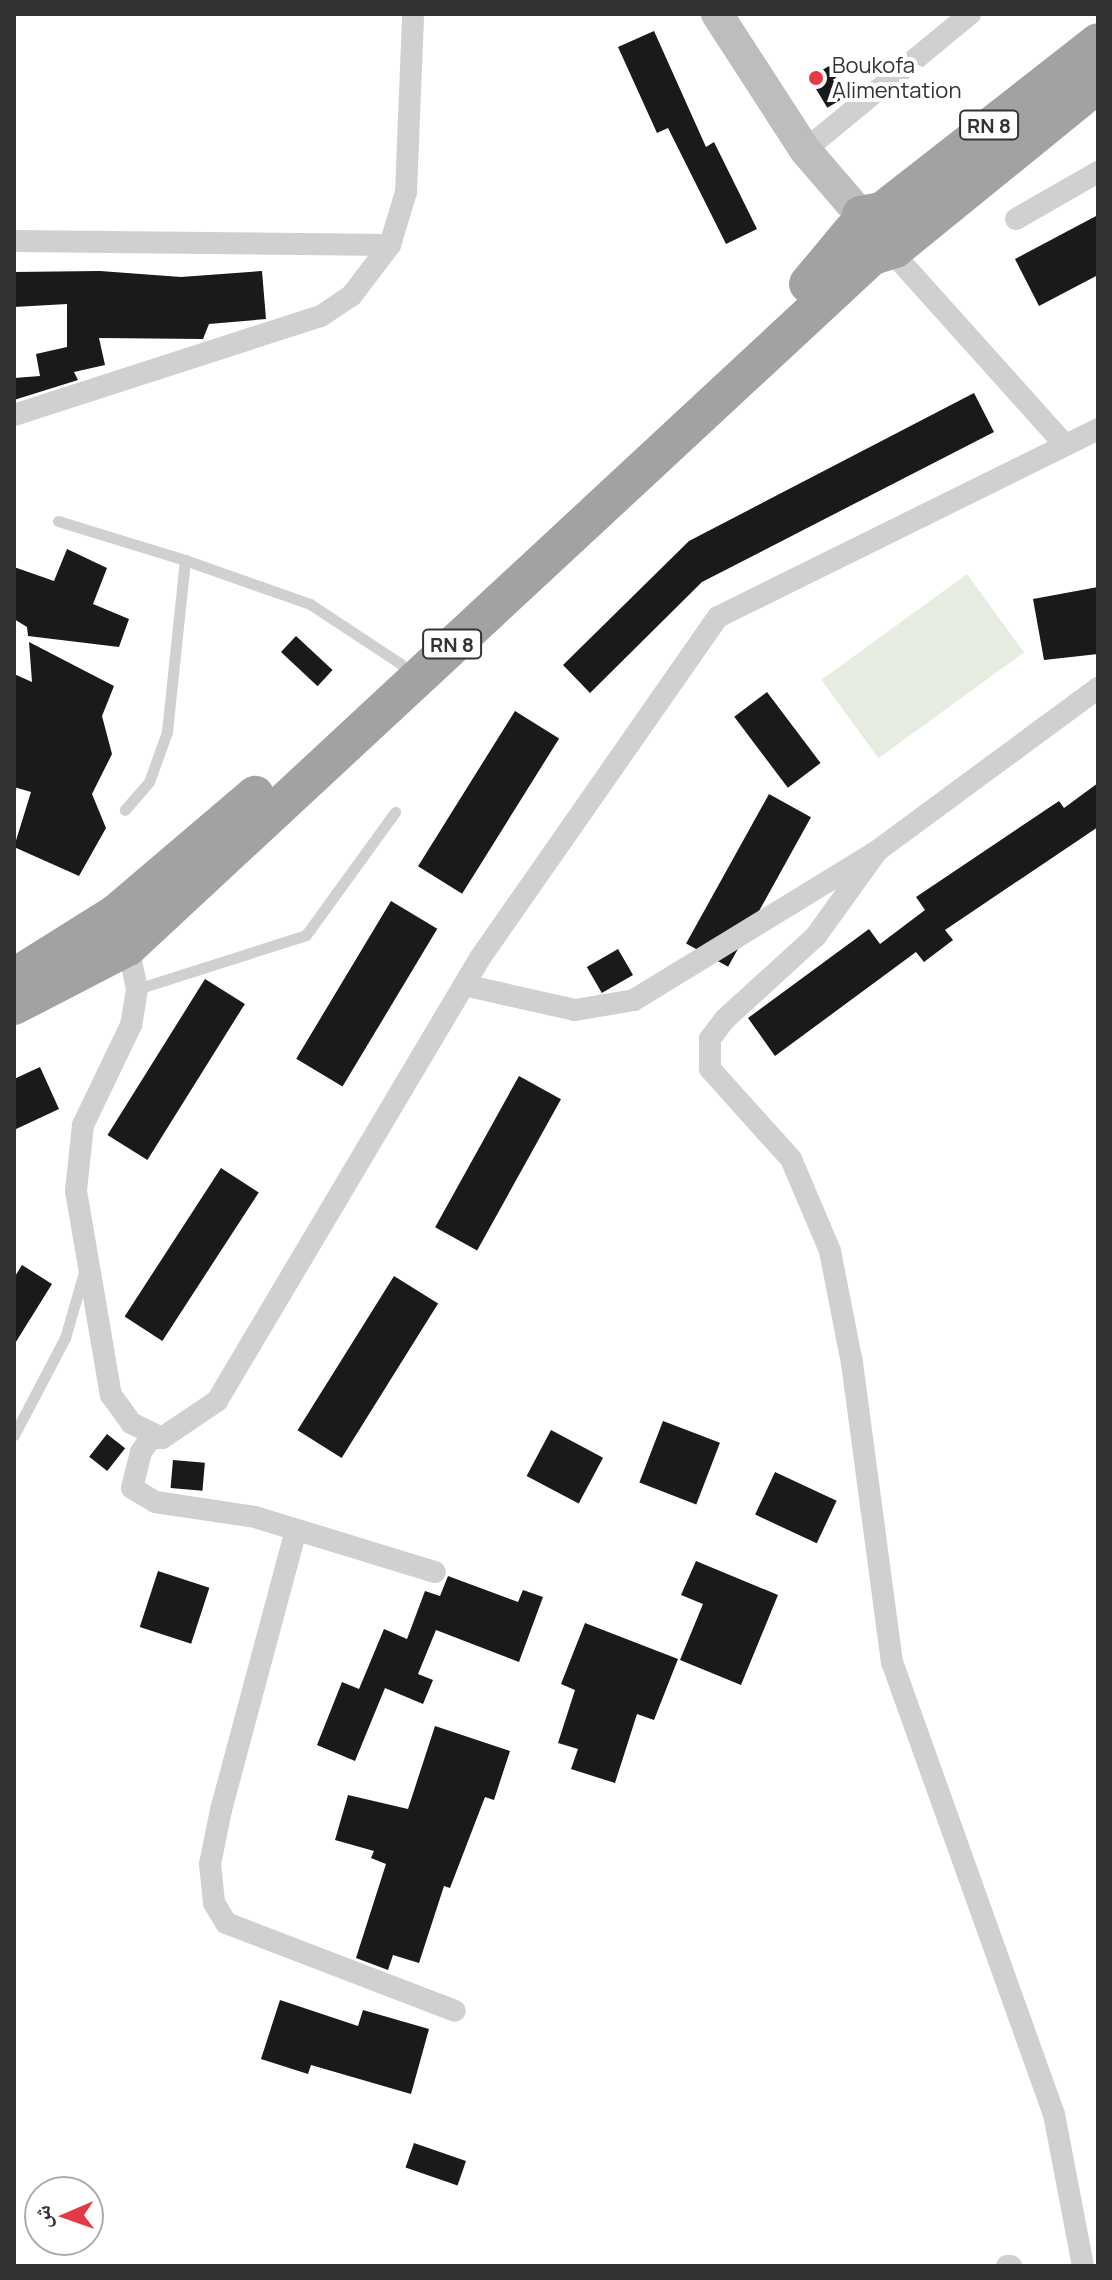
<!DOCTYPE html>
<meta charset="utf-8">
<style>
body{margin:0}
#map{position:relative;width:1112px;height:2280px;overflow:hidden;background:#fff;font-family:Manrope,"Noto Naskh Arabic",sans-serif}
div>[style]{position:absolute}
[style*='--x']{left:calc(var(--x)*1px);top:calc(var(--y)*1px);width:calc(var(--w)*1px);rotate:calc(var(--a)*1deg)}
.green>*{inset:0;background:#e6ecdf;transform-origin:0 0}
.building>*{inset:0;background:#1a1a1a;transform-origin:0 0}
.service>*{height:11px;margin:-5.5px;padding:0 5.5px;transform-origin:5.5px;border-radius:5.5px;background:#d0d0d0}
.minor>*{height:22px;margin:-11px;padding:0 11px;transform-origin:11px;border-radius:11px;background:#d0d0d0}
.secondary>*{height:32px;margin:-16px;padding:0 16px;transform-origin:16px;border-radius:16px;background:#bdbdbd}
.trunk>*{height:38px;margin:-19px;padding:0 19px;transform-origin:19px;border-radius:19px;background:#a2a2a2}
.dots>*{width:22px;height:22px;translate:-50% -50%;box-sizing:border-box;border:4px solid #fff;border-radius:50%}
span{translate:-50% -50%;white-space:nowrap;text-align:center;line-height:1.15;-webkit-text-stroke:8px #fff;paint-order:stroke}
.shield-label span{padding:2px 6px;background:#fff;border:2px solid;border-radius:6px;-webkit-text-stroke-width:0}
.shield-label{font-size:20px;color:#333;font-weight:700}
.poi-label{font-size:22px;color:#333}
.left{translate:0 -50%;text-align:left}
.frame{position:absolute;inset:0;border:16px solid #333;pointer-events:none}
.north{position:absolute;left:24px;top:2176px;width:80px;height:80px;box-sizing:border-box;background:#fff;border:2px solid #adadad;border-radius:50%;rotate:268deg;font-size:22px;font-weight:700;line-height:32px;text-align:center;color:#333}
.north::after{content:'';display:block;margin:auto;width:28px;height:36px;background:#e63946;clip-path:polygon(50% 0,100% 100%,50% 72%,0 100%)}
</style>
<div id="map">
<div class="green">
<i style="left:967px;top:574px;width:97px;height:180px;rotate:54deg"></i>
</div>
<div class="building">
<i style="clip-path:polygon(654px 31px,706px 147px,714px 142px,757px 229px,726px 244px,668px 128px,657px 133px,618px 47px)"></i>
<i style="left:829px;top:66px;width:35px;height:23px;rotate:59deg"></i>
<i style="clip-path:polygon(1098px 215px,1098px 275px,1039px 306px,1015px 259px)"></i>
<i style="clip-path:polygon(100px 271px,181px 277px,262px 271px,266px 319px,209px 324px,203px 339px,99px 338px,105px 365px,74px 372px,78px 380px,14px 400px,14px 378px,40px 376px,36px 354px,67px 347px,67px 304px,14px 307px,14px 272px)"></i>
<i style="clip-path:polygon(974px 393px,994px 432px,702px 582px,590px 693px,563px 665px,689px 541px)"></i>
<i style="clip-path:polygon(67px 549px,107px 568px,93px 604px,129px 619px,119px 647px,28px 636px,27px 627px,14px 619px,14px 567px,54px 581px)"></i>
<i style="clip-path:polygon(1098px 587px,1098px 654px,1044px 660px,1033px 599px)"></i>
<i style="left:296px;top:636px;width:50px;height:22px;rotate:43deg"></i>
<i style="clip-path:polygon(29px 642px,114px 686px,102px 716px,112px 754px,92px 794px,106px 828px,79px 876px,14px 847px,31px 792px,14px 787px,14px 674px,32px 682px)"></i>
<i style="left:767px;top:692px;width:89px;height:41px;rotate:53deg"></i>
<i style="left:515px;top:711px;width:52px;height:183px;rotate:32deg"></i>
<i style="clip-path:polygon(1098px 783px,1098px 827px,945px 930px,953px 940px,924px 962px,916px 952px,775px 1056px,748px 1018px,869px 929px,880px 944px,925px 910px,916px 897px,1059px 801px,1064px 808px)"></i>
<i style="left:769px;top:794px;width:48px;height:171px;rotate:29deg"></i>
<i style="left:391px;top:901px;width:54px;height:184px;rotate:31deg"></i>
<i style="left:618px;top:949px;width:30px;height:36px;rotate:60deg"></i>
<i style="left:205px;top:979px;width:47px;height:184px;rotate:32deg"></i>
<i style="clip-path:polygon(40px 1067px,59px 1109px,14px 1130px,14px 1079px)"></i>
<i style="left:519px;top:1076px;width:48px;height:173px;rotate:29deg"></i>
<i style="left:221px;top:1168px;width:45px;height:177px;rotate:33deg"></i>
<i style="clip-path:polygon(22px 1265px,52px 1284px,14px 1345px,14px 1278px)"></i>
<i style="left:394px;top:1276px;width:52px;height:182px;rotate:32deg"></i>
<i style="left:663px;top:1421px;width:61px;height:66px;rotate:21deg"></i>
<i style="left:551px;top:1430px;width:59px;height:52px;rotate:28deg"></i>
<i style="left:107px;top:1434px;width:23px;height:29px;rotate:38deg"></i>
<i style="left:173px;top:1460px;width:32px;height:28px;rotate:5deg"></i>
<i style="left:775px;top:1472px;width:68px;height:47px;rotate:25deg"></i>
<i style="clip-path:polygon(696px 1561px,778px 1595px,741px 1685px,680px 1660px,703px 1604px,681px 1595px)"></i>
<i style="left:158px;top:1571px;width:54px;height:59px;rotate:18deg"></i>
<i style="clip-path:polygon(448px 1576px,518px 1602px,523px 1590px,543px 1597px,519px 1662px,436px 1630px,418px 1674px,433px 1680px,423px 1704px,385px 1688px,355px 1761px,317px 1745px,342px 1682px,359px 1689px,384px 1629px,407px 1639px,425px 1591px,440px 1596px)"></i>
<i style="clip-path:polygon(585px 1623px,678px 1659px,654px 1720px,637px 1714px,615px 1783px,571px 1769px,578px 1749px,558px 1743px,575px 1690px,561px 1684px)"></i>
<i style="clip-path:polygon(435px 1726px,510px 1751px,494px 1800px,485px 1797px,450px 1888px,444px 1886px,419px 1963px,393px 1955px,388px 1970px,356px 1958px,386px 1864px,371px 1858px,374px 1851px,335px 1840px,348px 1795px,408px 1809px)"></i>
<i style="clip-path:polygon(280px 2000px,358px 2026px,363px 2010px,429px 2029px,411px 2094px,311px 2065px,308px 2074px,261px 2059px)"></i>
<i style="left:414px;top:2143px;width:55px;height:26px;rotate:19deg"></i>
</div>
<div class="service">
<i style="--x:58;--y:521;--w:133;--a:17.1"></i>
<i style="--x:185;--y:560;--w:173;--a:96"></i>
<i style="--x:167;--y:732;--w:53;--a:109.8"></i>
<i style="--x:149;--y:782;--w:37;--a:131"></i>
<i style="--x:185;--y:560;--w:133;--a:19.4"></i>
<i style="--x:310;--y:604;--w:109;--a:33.4"></i>
<i style="--x:137;--y:989;--w:177;--a:-17.7"></i>
<i style="--x:306;--y:935;--w:152;--a:-54.1"></i>
<i style="--x:14;--y:1435;--w:110;--a:-62.3"></i>
<i style="--x:65;--y:1338;--w:69;--a:-73.9"></i>
</div>
<div class="minor">
<i style="--x:805;--y:150;--w:214;--a:-39.5"></i>
<i style="--x:1016;--y:219;--w:95;--a:-29.8"></i>
<i style="--x:14;--y:241;--w:376;--a:0.6"></i>
<i style="--x:390;--y:245;--w:55;--a:-73.2"></i>
<i style="--x:406;--y:192;--w:178;--a:-87.7"></i>
<i style="--x:891;--y:251;--w:261;--a:48.1"></i>
<i style="--x:14;--y:415;--w:323;--a:-17.9"></i>
<i style="--x:321;--y:316;--w:37;--a:-34"></i>
<i style="--x:352;--y:295;--w:63;--a:-52.8"></i>
<i style="--x:877;--y:851;--w:105;--a:125.7"></i>
<i style="--x:816;--y:936;--w:123;--a:137.6"></i>
<i style="--x:725;--y:1019;--w:25;--a:127"></i>
<i style="--x:710;--y:1039;--w:30;--a:90"></i>
<i style="--x:710;--y:1069;--w:121;--a:48"></i>
<i style="--x:791;--y:1159;--w:100;--a:67"></i>
<i style="--x:830;--y:1251;--w:114;--a:78.9"></i>
<i style="--x:852;--y:1363;--w:302;--a:82.4"></i>
<i style="--x:892;--y:1662;--w:480;--a:70.3"></i>
<i style="--x:1054;--y:2114;--w:155;--a:79.2"></i>
<i style="--x:128;--y:947;--w:43;--a:77.9"></i>
<i style="--x:137;--y:989;--w:36;--a:99"></i>
<i style="--x:131;--y:1025;--w:111;--a:115.6"></i>
<i style="--x:83;--y:1125;--w:66;--a:96.1"></i>
<i style="--x:76;--y:1191;--w:207;--a:80.3"></i>
<i style="--x:111;--y:1395;--w:34;--a:54"></i>
<i style="--x:131;--y:1423;--w:34;--a:26"></i>
<i style="--x:162;--y:1438;--w:66;--a:-33.9"></i>
<i style="--x:217;--y:1401;--w:515;--a:-59.3"></i>
<i style="--x:480;--y:958;--w:416;--a:-55.1"></i>
<i style="--x:718;--y:617;--w:424;--a:-26.3"></i>
<i style="--x:464;--y:985;--w:114;--a:12.7"></i>
<i style="--x:575;--y:1010;--w:60;--a:-9.6"></i>
<i style="--x:634;--y:1000;--w:285;--a:-31.5"></i>
<i style="--x:877;--y:851;--w:275;--a:-36.4"></i>
<i style="--x:162;--y:1438;--w:11;--a:180"></i>
<i style="--x:151;--y:1438;--w:17;--a:126"></i>
<i style="--x:141;--y:1452;--w:37;--a:104"></i>
<i style="--x:132;--y:1488;--w:27;--a:31"></i>
<i style="--x:155;--y:1502;--w:101;--a:8.5"></i>
<i style="--x:255;--y:1517;--w:188;--a:17"></i>
<i style="--x:296;--y:1530;--w:290;--a:105"></i>
<i style="--x:221;--y:1810;--w:55;--a:101.5"></i>
<i style="--x:210;--y:1864;--w:39;--a:84"></i>
<i style="--x:214;--y:1903;--w:23;--a:59"></i>
<i style="--x:226;--y:1923;--w:245;--a:21"></i>
<i style="--x:1007;--y:2266;--w:4;--a:0"></i>
</div>
<div class="secondary">
<i style="--x:717;--y:14;--w:162;--a:57.1"></i>
<i style="--x:805;--y:150;--w:86;--a:49.3"></i>
</div>
<div class="trunk">
<i style="--x:882;--y:211;--w:23;--a:56"></i>
<i style="--x:895;--y:230;--w:19;--a:90"></i>
<i style="--x:895;--y:249;--w:25;--a:162"></i>
<i style="--x:871;--y:257;--w:23;--a:-139"></i>
<i style="--x:854;--y:242;--w:28;--a:-75"></i>
<i style="--x:861;--y:215;--w:21;--a:-11"></i>
<i style="--x:882;--y:211;--w:274;--a:-38"></i>
<i style="--x:895;--y:249;--w:262;--a:-39.1"></i>
<i style="--x:808;--y:284;--w:69;--a:-50.3"></i>
<i style="--x:14;--y:977;--w:119;--a:-32"></i>
<i style="--x:115;--y:914;--w:184;--a:-40.4"></i>
<i style="--x:14;--y:1006;--w:128;--a:-27.4"></i>
<i style="--x:128;--y:947;--w:1014;--a:-42.88"></i>
</div>
<div class="dots">
<i style="left:816px;top:78px;background:#e63946"></i>
</div>
<div class="shield-label">
<span style="left:989px;top:125px">RN 8</span>
<span style="left:452px;top:644px">RN 8</span>
</div>
<div class="poi-label">
<span class="left" style="left:832px;top:78px">Boukofa<br>Alimentation</span>
</div>
<div class="frame"></div>
<div class="north">ش</div>
</div>
